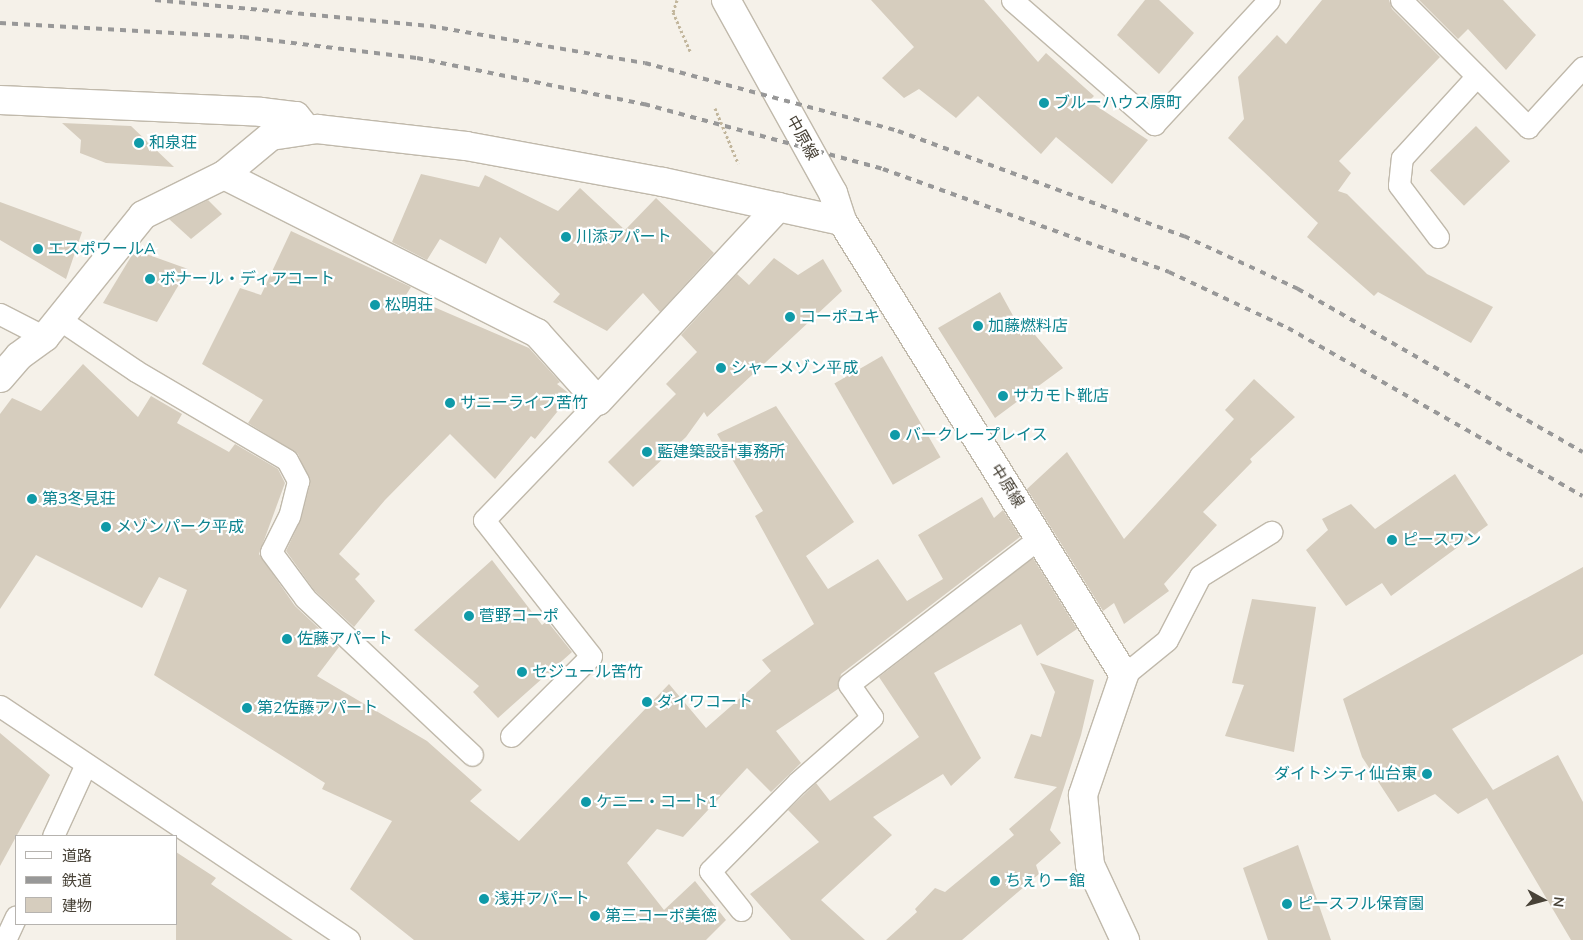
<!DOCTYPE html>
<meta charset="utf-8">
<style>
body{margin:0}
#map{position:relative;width:1583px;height:940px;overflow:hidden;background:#f5f1e9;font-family:"Nunito Sans","Noto Sans JP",sans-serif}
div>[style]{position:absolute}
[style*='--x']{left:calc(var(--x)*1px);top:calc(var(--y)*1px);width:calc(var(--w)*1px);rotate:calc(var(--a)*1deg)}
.building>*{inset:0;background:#d6cdbe;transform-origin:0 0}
.path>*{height:3px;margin-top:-1.5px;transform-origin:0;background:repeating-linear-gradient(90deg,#c2b69c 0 2.5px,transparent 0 5px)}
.roads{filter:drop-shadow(1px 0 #c0b9ab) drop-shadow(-1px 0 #c0b9ab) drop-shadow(0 1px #c0b9ab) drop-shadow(0 -1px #c0b9ab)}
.lane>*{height:21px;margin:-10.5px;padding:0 10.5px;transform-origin:10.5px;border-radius:10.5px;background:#fff}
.street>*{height:28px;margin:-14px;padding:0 14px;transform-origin:14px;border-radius:14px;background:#fff}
.rail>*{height:4px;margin-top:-2px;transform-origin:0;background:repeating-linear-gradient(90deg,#989898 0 6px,transparent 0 12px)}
.dots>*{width:14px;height:14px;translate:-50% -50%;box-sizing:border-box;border:2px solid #fff;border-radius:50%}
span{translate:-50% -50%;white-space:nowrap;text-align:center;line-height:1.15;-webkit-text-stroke:4.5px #fff;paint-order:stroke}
.culture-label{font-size:16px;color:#0d838f}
.left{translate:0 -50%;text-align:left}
.right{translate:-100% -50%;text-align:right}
.street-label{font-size:16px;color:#484237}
.legend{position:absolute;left:15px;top:835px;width:162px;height:90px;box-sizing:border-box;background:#fff;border:1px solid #b6b3af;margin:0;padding:6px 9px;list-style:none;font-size:15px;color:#484237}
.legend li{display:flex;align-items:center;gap:10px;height:25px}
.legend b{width:25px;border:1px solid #b6b3af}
.north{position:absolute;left:1518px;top:875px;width:50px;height:50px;-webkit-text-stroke:4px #fff;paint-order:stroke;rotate:97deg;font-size:14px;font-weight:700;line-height:20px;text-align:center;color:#484237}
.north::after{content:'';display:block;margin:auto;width:18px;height:22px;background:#484237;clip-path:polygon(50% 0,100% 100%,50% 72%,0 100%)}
</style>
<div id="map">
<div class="building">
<i style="clip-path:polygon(871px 0,984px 0,1038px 62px,1046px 53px,1094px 96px,1089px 101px,1148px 140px,1112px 184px,1056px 137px,1041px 154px,978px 96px,956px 118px,919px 89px,904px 98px,882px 78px,914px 47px)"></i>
<i style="clip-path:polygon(1145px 0,1159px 0,1194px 33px,1159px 74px,1117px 35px)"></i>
<i style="clip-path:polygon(1322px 0,1389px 0,1392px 9px,1440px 57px,1339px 161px,1351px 173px,1338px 191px,1347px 194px,1427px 274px,1493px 307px,1471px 343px,1378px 292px,1374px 296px,1307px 237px,1318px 223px,1228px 138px,1244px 119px,1238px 77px,1277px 35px,1286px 44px)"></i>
<i style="clip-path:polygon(1419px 0,1503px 0,1536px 35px,1506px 70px,1468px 29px,1458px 39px)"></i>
<i style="clip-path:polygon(62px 123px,131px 126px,174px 167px,106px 163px,80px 153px,81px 140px)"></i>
<i style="left:1476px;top:126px;width:49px;height:64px;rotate:46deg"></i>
<i style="clip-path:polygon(421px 174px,479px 187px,485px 175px,558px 211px,580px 188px,625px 230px,656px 198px,714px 253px,660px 312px,643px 293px,607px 331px,553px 302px,560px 294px,500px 237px,486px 264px,440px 239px,427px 260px,392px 242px)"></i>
<i style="clip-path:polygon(208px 200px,222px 214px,191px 239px,169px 219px)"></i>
<i style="clip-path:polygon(0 202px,82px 232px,66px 279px,0 240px)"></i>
<i style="clip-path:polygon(291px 231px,411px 287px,406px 295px,529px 348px,560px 382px,557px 384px,571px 395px,535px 439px,531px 436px,495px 479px,450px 434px,385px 500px,339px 554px,360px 574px,355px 579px,375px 601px,354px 627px,314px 590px,286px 551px,301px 519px,310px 484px,298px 454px,248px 423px,263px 400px,202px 364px,240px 288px,261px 295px)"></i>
<i style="clip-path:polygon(135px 250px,188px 269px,157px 322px,103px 303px)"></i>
<i style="clip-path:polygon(774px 258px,798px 275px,823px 259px,842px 291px,707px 417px,704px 412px,686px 437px,633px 487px,608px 462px,676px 394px,666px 384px,697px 352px,681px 335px,737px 274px,749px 285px)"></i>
<i style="clip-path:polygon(1000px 292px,1023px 334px,1030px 329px,1063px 368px,995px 418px,938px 328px)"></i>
<i style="left:882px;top:356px;width:117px;height:55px;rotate:60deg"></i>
<i style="clip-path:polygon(83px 364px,138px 417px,151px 396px,182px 414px,177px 423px,229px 452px,235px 444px,278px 469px,285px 483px,259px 554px,295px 606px,339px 647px,317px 676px,427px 741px,482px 790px,470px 801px,519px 841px,669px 684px,706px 728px,771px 671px,762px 660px,814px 624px,755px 516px,763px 511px,717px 434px,776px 406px,854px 522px,806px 556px,828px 589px,878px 559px,907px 601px,943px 579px,918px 535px,982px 497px,994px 518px,1003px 510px,1020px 537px,841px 674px,838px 689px,776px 731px,801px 763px,771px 792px,747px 768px,683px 837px,657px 829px,627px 863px,664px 910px,695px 881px,726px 920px,706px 940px,414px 940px,350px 889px,392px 821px,322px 789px,325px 783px,154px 675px,187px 590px,159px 577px,142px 608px,36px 555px,0 609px,0 414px,12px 398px,41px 411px)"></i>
<i style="clip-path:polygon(1254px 379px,1295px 417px,1250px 459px,1252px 462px,1203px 512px,1217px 525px,1164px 584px,1169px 591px,1124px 624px,1114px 603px,1103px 611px,1027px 489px,1067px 452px,1124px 539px,1234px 419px,1225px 410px)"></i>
<i style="clip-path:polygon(1455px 474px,1488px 525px,1391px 596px,1382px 583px,1346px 606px,1306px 550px,1328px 530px,1322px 519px,1351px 504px,1375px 529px)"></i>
<i style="clip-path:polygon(1033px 558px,1077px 629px,1037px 656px,1021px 624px,934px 673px,981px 758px,951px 786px,943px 774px,873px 817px,892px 835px,821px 900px,865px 940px,791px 940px,750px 894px,819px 842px,788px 810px,816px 783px,830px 801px,919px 737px,879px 677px)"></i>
<i style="clip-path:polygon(492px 560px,542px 625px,547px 621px,572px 652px,498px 718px,473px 692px,479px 686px,414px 630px)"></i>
<i style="clip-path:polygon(1583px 567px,1583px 654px,1452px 729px,1493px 790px,1558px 755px,1583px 802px,1583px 940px,1571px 940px,1487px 798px,1458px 814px,1435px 794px,1398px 812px,1362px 757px,1343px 699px)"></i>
<i style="clip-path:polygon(1252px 599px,1316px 607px,1294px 752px,1225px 736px,1244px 685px,1232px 683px)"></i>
<i style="clip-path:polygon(1040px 663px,1094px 680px,1081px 735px,1050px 830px,1061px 843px,1036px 865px,1039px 874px,962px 940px,886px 940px,917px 912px,915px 909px,935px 888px,945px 892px,1014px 835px,1009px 829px,1057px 787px,1014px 778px,1031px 734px,1041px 737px,1055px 692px)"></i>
<i style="clip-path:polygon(0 733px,50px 775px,0 866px)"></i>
<i style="clip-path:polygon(1298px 845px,1331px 940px,1268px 940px,1243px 868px)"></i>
<i style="clip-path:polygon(176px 852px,216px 878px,211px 884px,293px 940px,176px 940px)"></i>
</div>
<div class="path">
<i style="--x:677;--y:0;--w:13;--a:108"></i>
<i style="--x:673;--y:12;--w:43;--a:66.4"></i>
<i style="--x:715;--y:108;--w:60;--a:67.3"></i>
</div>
<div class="roads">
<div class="lane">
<i style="--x:1012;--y:0;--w:189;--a:41.1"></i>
<i style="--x:1154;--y:124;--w:169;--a:-47.2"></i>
<i style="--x:1401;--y:0;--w:180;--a:45"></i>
<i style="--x:1528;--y:127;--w:81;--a:-47.5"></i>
<i style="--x:1438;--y:237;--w:65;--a:-126.9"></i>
<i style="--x:1399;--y:185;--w:27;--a:-84"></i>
<i style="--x:1402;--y:158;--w:111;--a:-47.6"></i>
<i style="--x:0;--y:314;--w:51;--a:27.1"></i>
<i style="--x:59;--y:319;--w:93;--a:34"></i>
<i style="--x:136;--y:371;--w:175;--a:30.5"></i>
<i style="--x:287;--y:460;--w:24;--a:62"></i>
<i style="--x:298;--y:481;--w:36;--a:104"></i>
<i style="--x:289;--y:516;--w:40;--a:116.6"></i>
<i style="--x:271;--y:552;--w:57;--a:53.5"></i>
<i style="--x:305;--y:598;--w:229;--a:43.2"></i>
<i style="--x:1124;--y:675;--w:55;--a:-39.1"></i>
<i style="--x:1167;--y:640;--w:72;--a:-62.7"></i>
<i style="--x:1200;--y:576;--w:84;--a:-31.8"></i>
<i style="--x:0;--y:706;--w:420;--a:33.8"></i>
<i style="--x:511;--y:736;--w:113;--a:-45"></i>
<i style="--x:591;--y:656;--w:173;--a:-128.2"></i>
<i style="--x:484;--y:520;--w:165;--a:-46.2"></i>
<i style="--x:53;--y:836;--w:79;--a:-65.4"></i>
<i style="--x:741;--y:910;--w:50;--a:-128.5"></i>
<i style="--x:710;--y:871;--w:124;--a:-45.3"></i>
<i style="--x:797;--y:783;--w:100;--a:-41.3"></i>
<i style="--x:872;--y:717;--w:40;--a:-124.9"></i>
<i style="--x:849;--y:684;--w:240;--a:-37.5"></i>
<i style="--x:5;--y:940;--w:26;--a:-65"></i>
</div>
<div class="street">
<i style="--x:726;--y:0;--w:221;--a:61"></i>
<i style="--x:833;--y:193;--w:29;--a:72"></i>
<i style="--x:842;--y:221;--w:534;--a:58.15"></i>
<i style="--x:1124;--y:675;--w:127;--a:108.9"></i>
<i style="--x:1083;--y:795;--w:70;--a:84.3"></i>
<i style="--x:1090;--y:865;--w:83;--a:65"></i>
<i style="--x:0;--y:100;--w:261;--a:2.6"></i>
<i style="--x:261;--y:112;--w:35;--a:7"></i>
<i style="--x:296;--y:116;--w:18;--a:52"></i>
<i style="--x:224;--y:175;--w:351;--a:26.8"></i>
<i style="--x:537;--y:333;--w:91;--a:48.1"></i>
<i style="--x:598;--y:401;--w:265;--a:-47.1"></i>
<i style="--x:0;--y:378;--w:29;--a:-49"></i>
<i style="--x:19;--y:356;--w:32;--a:-36"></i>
<i style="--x:45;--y:337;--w:156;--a:-51.2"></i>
<i style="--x:143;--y:215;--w:90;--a:-26.3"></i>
<i style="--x:224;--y:175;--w:61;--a:-39.7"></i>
<i style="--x:271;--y:136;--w:47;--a:-8.7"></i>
<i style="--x:317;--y:129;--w:150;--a:6.5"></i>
<i style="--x:466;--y:146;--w:200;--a:10.4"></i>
<i style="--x:663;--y:182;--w:183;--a:12.3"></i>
</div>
</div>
<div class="rail">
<i style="--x:155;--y:0;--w:276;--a:5.4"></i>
<i style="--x:430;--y:26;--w:218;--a:9.8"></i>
<i style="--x:645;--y:63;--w:262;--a:15"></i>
<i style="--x:898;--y:131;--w:305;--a:20.2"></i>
<i style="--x:1184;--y:236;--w:126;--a:24.9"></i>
<i style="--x:1298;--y:289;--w:328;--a:29.8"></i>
<i style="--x:0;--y:23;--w:243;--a:3.3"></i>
<i style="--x:243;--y:37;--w:175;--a:6.9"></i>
<i style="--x:417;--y:58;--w:232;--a:11.5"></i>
<i style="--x:644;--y:104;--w:248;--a:15.2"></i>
<i style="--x:883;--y:169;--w:304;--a:19.8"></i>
<i style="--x:1169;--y:272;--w:132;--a:25.2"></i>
<i style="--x:1288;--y:328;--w:339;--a:29.7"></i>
</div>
<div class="dots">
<i style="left:1044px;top:103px;background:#0f9aa8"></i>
<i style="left:139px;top:143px;background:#0f9aa8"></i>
<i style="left:566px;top:237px;background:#0f9aa8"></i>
<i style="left:38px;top:249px;background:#0f9aa8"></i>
<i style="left:150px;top:279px;background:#0f9aa8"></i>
<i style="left:375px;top:305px;background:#0f9aa8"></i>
<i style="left:790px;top:317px;background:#0f9aa8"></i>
<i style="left:978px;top:326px;background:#0f9aa8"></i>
<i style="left:721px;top:368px;background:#0f9aa8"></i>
<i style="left:1003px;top:396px;background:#0f9aa8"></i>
<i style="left:450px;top:403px;background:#0f9aa8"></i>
<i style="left:895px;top:435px;background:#0f9aa8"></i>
<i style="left:647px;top:452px;background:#0f9aa8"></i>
<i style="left:32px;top:499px;background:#0f9aa8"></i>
<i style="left:106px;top:527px;background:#0f9aa8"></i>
<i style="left:1392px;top:540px;background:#0f9aa8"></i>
<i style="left:469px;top:616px;background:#0f9aa8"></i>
<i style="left:287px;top:639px;background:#0f9aa8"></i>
<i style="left:522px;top:672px;background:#0f9aa8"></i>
<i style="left:647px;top:702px;background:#0f9aa8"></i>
<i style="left:247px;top:708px;background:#0f9aa8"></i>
<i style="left:1427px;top:774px;background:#0f9aa8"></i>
<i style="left:586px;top:802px;background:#0f9aa8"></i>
<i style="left:995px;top:881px;background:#0f9aa8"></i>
<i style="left:484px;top:899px;background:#0f9aa8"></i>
<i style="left:1287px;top:904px;background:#0f9aa8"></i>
<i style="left:595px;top:916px;background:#0f9aa8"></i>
</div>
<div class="culture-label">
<span class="left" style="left:1054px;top:103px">ブルーハウス原町</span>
<span class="left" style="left:149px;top:143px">和泉荘</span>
<span class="left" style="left:576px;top:237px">川添アパート</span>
<span class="left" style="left:48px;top:249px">エスポワールA</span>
<span class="left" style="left:160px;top:279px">ボナール・ディアコート</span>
<span class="left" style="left:385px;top:305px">松明荘</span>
<span class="left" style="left:800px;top:317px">コーポユキ</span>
<span class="left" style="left:988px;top:326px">加藤燃料店</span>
<span class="left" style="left:731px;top:368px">シャーメゾン平成</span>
<span class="left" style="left:1013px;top:396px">サカモト靴店</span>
<span class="left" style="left:460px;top:403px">サニーライフ苦竹</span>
<span class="left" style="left:905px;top:435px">バークレープレイス</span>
<span class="left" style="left:657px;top:452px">藍建築設計事務所</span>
<span class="left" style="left:42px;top:499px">第3冬見荘</span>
<span class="left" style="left:116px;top:527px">メゾンパーク平成</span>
<span class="left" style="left:1402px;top:540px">ピースワン</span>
<span class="left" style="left:479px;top:616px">菅野コーポ</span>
<span class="left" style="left:297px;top:639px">佐藤アパート</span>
<span class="left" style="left:532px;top:672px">セジュール苦竹</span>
<span class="left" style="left:657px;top:702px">ダイワコート</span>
<span class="left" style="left:257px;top:708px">第2佐藤アパート</span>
<span class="right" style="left:1417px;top:774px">ダイトシティ仙台東</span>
<span class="left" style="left:596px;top:802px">ケニー・コート1</span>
<span class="left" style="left:1005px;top:881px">ちぇりー館</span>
<span class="left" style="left:494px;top:899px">浅井アパート</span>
<span class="left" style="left:1297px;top:904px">ピースフル保育園</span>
<span class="left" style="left:605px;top:916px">第三コーポ美徳</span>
</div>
<div class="street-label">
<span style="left:802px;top:138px;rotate:61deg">中原線</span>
<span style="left:1007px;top:486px;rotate:58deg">中原線</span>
</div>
<ul class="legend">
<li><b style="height:6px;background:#fff"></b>道路</li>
<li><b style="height:6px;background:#989898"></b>鉄道</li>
<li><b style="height:14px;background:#d6cdbe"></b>建物</li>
</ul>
<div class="north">N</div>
</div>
